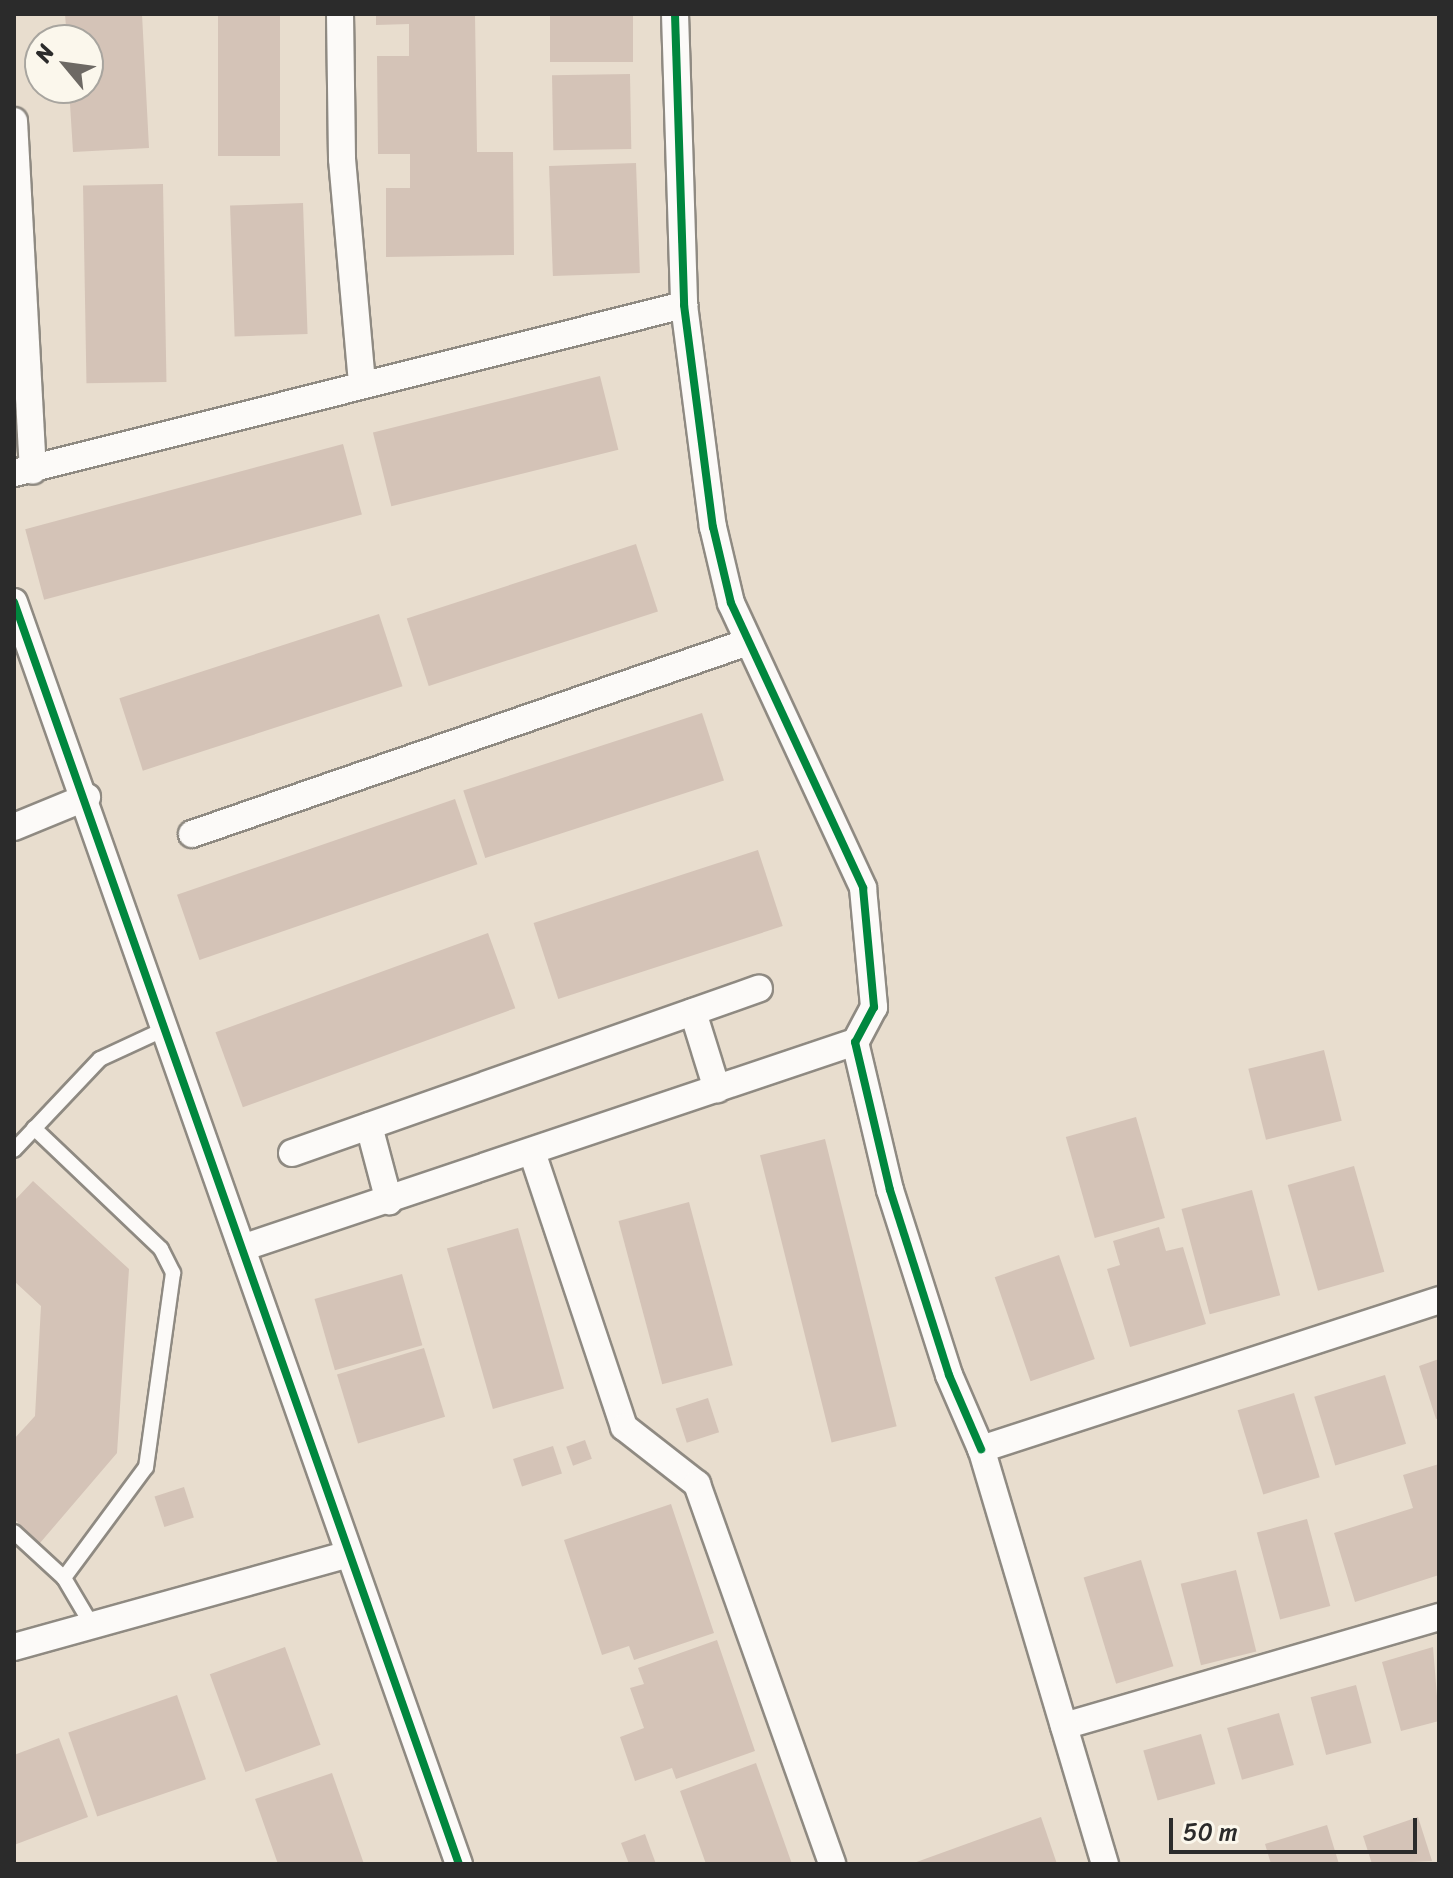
<!DOCTYPE html>
<style>
body{margin:0}
#map{position:relative;width:1453px;height:1878px;overflow:hidden;background:#e8ddce;font-family:Sriracha,sans-serif}
div>[style]{position:absolute}
[style*='--x']{left:calc(var(--x)*1px);top:calc(var(--y)*1px);width:calc(var(--w)*1px);rotate:calc(var(--a)*1deg)}
.building>*{inset:0;background:#d4c3b7;transform-origin:0 0}
.roads{filter:drop-shadow(2px 0 #8f8a82) drop-shadow(-2px 0 #8f8a82) drop-shadow(0 2px #8f8a82) drop-shadow(0 -2px #8f8a82)}
.lane>*{height:14px;margin:-7px;padding:0 7px;transform-origin:7px;border-radius:7px;background:#fcfaf8}
.street>*{height:26px;margin:-13px;padding:0 13px;transform-origin:13px;border-radius:13px;background:#fcfaf8}
.cycleway>*{height:8px;margin:-4px;padding:0 4px;transform-origin:4px;border-radius:4px;background:#00873e}
span{translate:-50% -50%;white-space:nowrap;text-align:center;line-height:1.15;-webkit-text-stroke:7px #fbf7ec;paint-order:stroke}
.frame{position:absolute;inset:0;border:16px solid #2b2b2b;pointer-events:none}
.north{position:absolute;left:24px;top:24px;width:80px;height:80px;box-sizing:border-box;background:#fbf7ec;border:2px solid #a8a59f;border-radius:50%;rotate:299deg;font-size:22px;font-weight:700;line-height:32px;text-align:center;color:#2b2b2b}
.north::after{content:'';display:block;margin:auto;width:28px;height:36px;background:#6d6964;clip-path:polygon(50% 0,100% 100%,50% 72%,0 100%)}
.scale{position:absolute;left:1169px;top:1818px;width:248px;height:36px;box-sizing:border-box;border:4px solid #2b2b2b;border-top:0;padding-left:10px;font-size:24px;line-height:28px;white-space:nowrap;color:#2b2b2b;-webkit-text-stroke:6px #fbf7ec;paint-order:stroke}
</style>
<div id="map">
<div class="building">
<i style="clip-path:polygon(65px 14px,142px 14px,149px 148px,73px 152px,69px 88px,88px 88px,88px 40px,67px 40px)"></i>
<i style="left:218px;top:14px;width:62px;height:142px"></i>
<i style="clip-path:polygon(376px 14px,475px 14px,477px 152px,513px 152px,514px 255px,386px 257px,386px 188px,410px 188px,410px 154px,378px 154px,377px 56px,409px 56px,409px 24px,376px 25px)"></i>
<i style="left:550px;top:14px;width:83px;height:48px"></i>
<i style="left:630px;top:74px;width:75px;height:78px;rotate:89deg"></i>
<i style="left:636px;top:163px;width:110px;height:87px;rotate:88deg"></i>
<i style="left:163px;top:184px;width:198px;height:80px;rotate:89deg"></i>
<i style="left:303px;top:203px;width:131px;height:73px;rotate:88deg"></i>
<i style="left:600px;top:376px;width:76px;height:234px;rotate:76deg"></i>
<i style="left:343px;top:444px;width:73px;height:329px;rotate:75deg"></i>
<i style="left:636px;top:544px;width:71px;height:241px;rotate:72deg"></i>
<i style="left:379px;top:614px;width:76px;height:273px;rotate:72deg"></i>
<i style="left:702px;top:713px;width:71px;height:251px;rotate:72deg"></i>
<i style="left:455px;top:799px;width:69px;height:294px;rotate:71deg"></i>
<i style="left:758px;top:850px;width:80px;height:236px;rotate:72deg"></i>
<i style="left:488px;top:933px;width:80px;height:290px;rotate:70deg"></i>
<i style="left:1324px;top:1050px;width:73px;height:78px;rotate:76deg"></i>
<i style="left:1136px;top:1117px;width:105px;height:73px;rotate:74deg"></i>
<i style="left:825px;top:1139px;width:296px;height:67px;rotate:76deg"></i>
<i style="left:1354px;top:1166px;width:110px;height:69px;rotate:74deg"></i>
<i style="clip-path:polygon(33px 1181px,129px 1269px,117px 1453px,40px 1543px,14px 1519px,14px 1439px,35px 1416px,41px 1306px,14px 1281px,14px 1201px)"></i>
<i style="left:1252px;top:1190px;width:109px;height:73px;rotate:75deg"></i>
<i style="left:689px;top:1202px;width:169px;height:73px;rotate:75deg"></i>
<i style="clip-path:polygon(1159px 1227px,1166px 1251px,1183px 1247px,1206px 1324px,1130px 1347px,1107px 1269px,1120px 1265px,1113px 1241px)"></i>
<i style="left:518px;top:1228px;width:167px;height:74px;rotate:74deg"></i>
<i style="left:1059px;top:1255px;width:110px;height:68px;rotate:71deg"></i>
<i style="left:402px;top:1274px;width:74px;height:91px;rotate:74deg"></i>
<i style="left:424px;top:1348px;width:72px;height:91px;rotate:73deg"></i>
<i style="clip-path:polygon(1439px 1359px,1439px 1418px,1436px 1419px,1419px 1366px)"></i>
<i style="left:1385px;top:1375px;width:72px;height:74px;rotate:73deg"></i>
<i style="left:1294px;top:1393px;width:88px;height:59px;rotate:73deg"></i>
<i style="left:708px;top:1398px;width:36px;height:34px;rotate:72deg"></i>
<i style="left:585px;top:1440px;width:20px;height:20px;rotate:70deg"></i>
<i style="left:553px;top:1446px;width:29px;height:42px;rotate:72deg"></i>
<i style="clip-path:polygon(1439px 1464px,1439px 1575px,1355px 1602px,1334px 1533px,1413px 1508px,1403px 1475px)"></i>
<i style="left:184px;top:1487px;width:32px;height:31px;rotate:72deg"></i>
<i style="clip-path:polygon(671px 1504px,714px 1633px,634px 1660px,629px 1646px,602px 1655px,564px 1540px)"></i>
<i style="left:1307px;top:1519px;width:90px;height:52px;rotate:75deg"></i>
<i style="left:1141px;top:1560px;width:111px;height:60px;rotate:73deg"></i>
<i style="left:1236px;top:1570px;width:84px;height:57px;rotate:76deg"></i>
<i style="clip-path:polygon(717px 1640px,755px 1751px,676px 1779px,672px 1768px,635px 1781px,620px 1737px,644px 1728px,630px 1688px,644px 1684px,638px 1668px)"></i>
<i style="left:285px;top:1647px;width:104px;height:80px;rotate:70deg"></i>
<i style="clip-path:polygon(1433px 1647px,1439px 1721px,1401px 1731px,1382px 1662px)"></i>
<i style="left:1356px;top:1685px;width:60px;height:47px;rotate:75deg"></i>
<i style="left:177px;top:1695px;width:89px;height:115px;rotate:71deg"></i>
<i style="left:1279px;top:1713px;width:54px;height:54px;rotate:74deg"></i>
<i style="left:1201px;top:1734px;width:52px;height:60px;rotate:74deg"></i>
<i style="clip-path:polygon(59px 1738px,88px 1817px,14px 1845px,14px 1755px)"></i>
<i style="clip-path:polygon(756px 1763px,792px 1864px,706px 1864px,680px 1791px)"></i>
<i style="clip-path:polygon(332px 1773px,364px 1864px,278px 1864px,255px 1799px)"></i>
<i style="clip-path:polygon(1041px 1817px,1057px 1864px,911px 1864px)"></i>
<i style="clip-path:polygon(1418px 1817px,1432px 1861px,1372px 1864px,1363px 1836px)"></i>
<i style="clip-path:polygon(1327px 1825px,1339px 1864px,1271px 1864px,1265px 1844px)"></i>
<i style="clip-path:polygon(645px 1834px,656px 1864px,629px 1864px,621px 1843px)"></i>
</div>
<div class="roads">
<div class="lane">
<i style="--x:34;--y:1128;--w:175;--a:43.6"></i>
<i style="--x:161;--y:1249;--w:27;--a:63"></i>
<i style="--x:173;--y:1273;--w:196;--a:97.9"></i>
<i style="--x:146;--y:1467;--w:138;--a:126.5"></i>
<i style="--x:14;--y:1150;--w:125;--a:-46.6"></i>
<i style="--x:100;--y:1059;--w:74;--a:-24.8"></i>
<i style="--x:14;--y:1532;--w:68;--a:42.6"></i>
<i style="--x:64;--y:1578;--w:51;--a:59.4"></i>
</div>
<div class="street">
<i style="--x:340;--y:14;--w:145;--a:89.2"></i>
<i style="--x:342;--y:159;--w:226;--a:84.9"></i>
<i style="--x:675;--y:14;--w:291;--a:88.2"></i>
<i style="--x:684;--y:305;--w:224;--a:82.6"></i>
<i style="--x:713;--y:527;--w:78;--a:76.7"></i>
<i style="--x:731;--y:603;--w:314;--a:65.1"></i>
<i style="--x:863;--y:888;--w:120;--a:84.7"></i>
<i style="--x:874;--y:1007;--w:40;--a:118"></i>
<i style="--x:855;--y:1042;--w:152;--a:76.7"></i>
<i style="--x:890;--y:1190;--w:194;--a:72.3"></i>
<i style="--x:949;--y:1375;--w:81;--a:66.6"></i>
<i style="--x:14;--y:121;--w:350;--a:86.9"></i>
<i style="--x:14;--y:473;--w:691;--a:-14.08"></i>
<i style="--x:14;--y:602;--w:1338;--a:70.58"></i>
<i style="--x:14;--y:827;--w:79;--a:-22.3"></i>
<i style="--x:192;--y:834;--w:588;--a:-19.05"></i>
<i style="--x:693;--y:1012;--w:81;--a:72.7"></i>
<i style="--x:369;--y:1126;--w:78;--a:75.1"></i>
<i style="--x:532;--y:1152;--w:290;--a:71.5"></i>
<i style="--x:624;--y:1427;--w:93;--a:38"></i>
<i style="--x:697;--y:1484;--w:403;--a:70.4"></i>
<i style="--x:292;--y:1153;--w:495;--a:-19.4"></i>
<i style="--x:242;--y:1248;--w:647;--a:-18.58"></i>
<i style="--x:14;--y:1647;--w:344;--a:-15.5"></i>
<i style="--x:1064;--y:1726;--w:391;--a:-16.2"></i>
<i style="--x:1105;--y:1864;--w:433;--a:-106.6"></i>
<i style="--x:981;--y:1449;--w:482;--a:-18"></i>
</div>
</div>
<div class="cycleway">
<i style="--x:675;--y:14;--w:291;--a:88.2"></i>
<i style="--x:684;--y:305;--w:224;--a:82.6"></i>
<i style="--x:713;--y:527;--w:78;--a:76.7"></i>
<i style="--x:731;--y:603;--w:314;--a:65.1"></i>
<i style="--x:863;--y:888;--w:120;--a:84.7"></i>
<i style="--x:874;--y:1007;--w:40;--a:118"></i>
<i style="--x:855;--y:1042;--w:152;--a:76.7"></i>
<i style="--x:890;--y:1190;--w:194;--a:72.3"></i>
<i style="--x:949;--y:1375;--w:81;--a:66.6"></i>
<i style="--x:14;--y:602;--w:1338;--a:70.58"></i>
</div>
<div class="frame"></div>
<div class="north">N</div>
<div class="scale">50 m</div>
</div>
